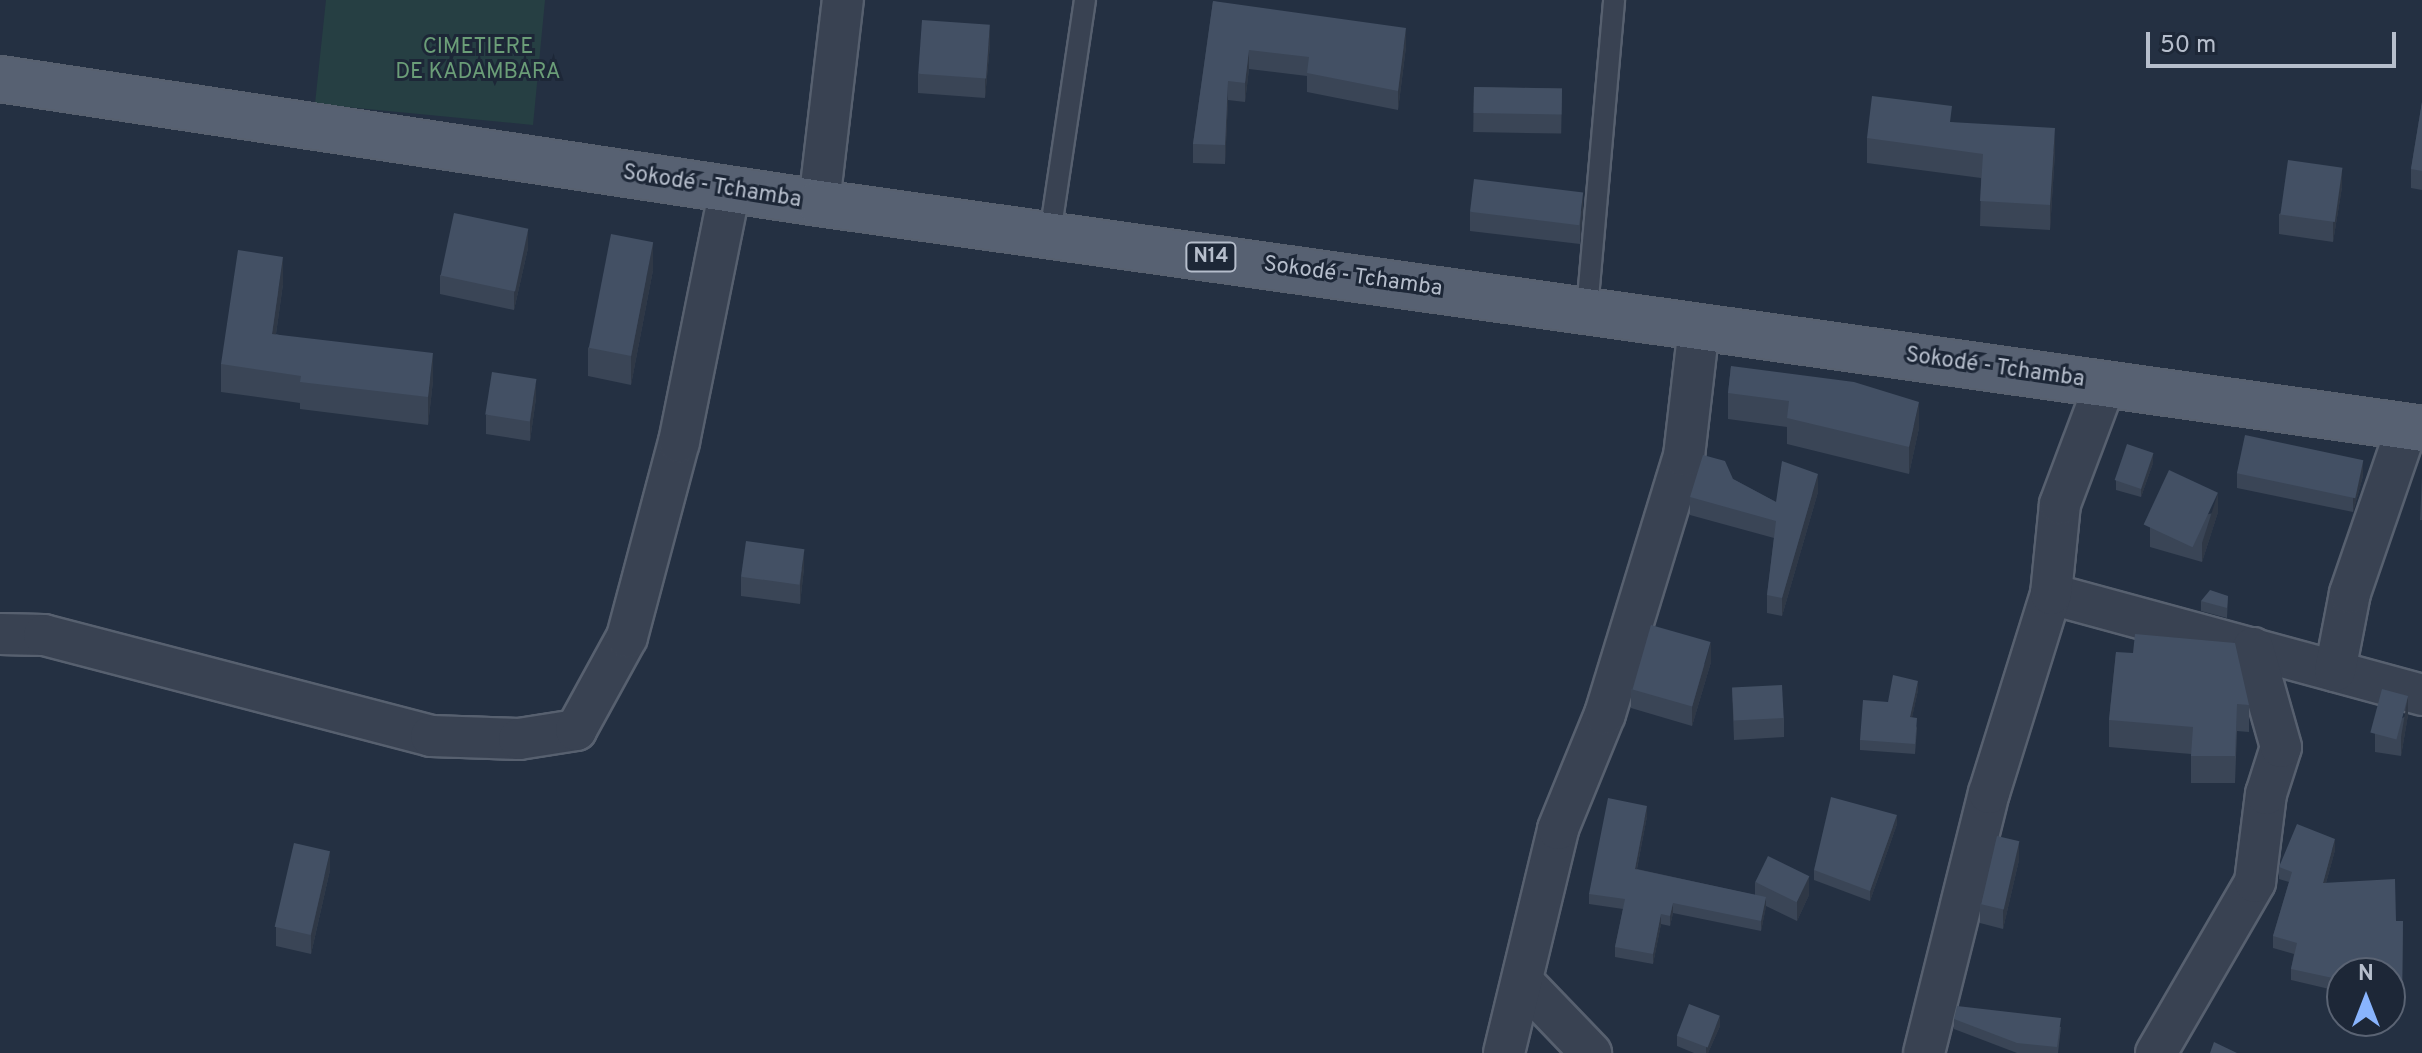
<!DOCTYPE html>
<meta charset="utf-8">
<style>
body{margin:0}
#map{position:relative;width:2422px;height:1053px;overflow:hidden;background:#243042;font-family:Overpass,sans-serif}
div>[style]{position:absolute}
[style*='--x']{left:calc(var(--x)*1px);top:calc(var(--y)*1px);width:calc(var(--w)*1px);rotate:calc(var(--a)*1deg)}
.green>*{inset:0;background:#263f43}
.roads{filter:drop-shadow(2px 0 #57606f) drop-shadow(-2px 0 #57606f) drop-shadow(0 2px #57606f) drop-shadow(0 -2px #57606f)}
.service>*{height:20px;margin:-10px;padding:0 10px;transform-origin:10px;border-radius:10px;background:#394252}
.minor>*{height:40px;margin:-20px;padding:0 20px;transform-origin:20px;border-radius:20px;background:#394252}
.primary>*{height:44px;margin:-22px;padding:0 22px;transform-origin:22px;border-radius:22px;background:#576172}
.wall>*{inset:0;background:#3a4556;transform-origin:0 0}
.shaded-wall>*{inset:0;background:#2f3846}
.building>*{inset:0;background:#435064;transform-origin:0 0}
span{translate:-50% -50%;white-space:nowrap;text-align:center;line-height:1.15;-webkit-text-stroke:6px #1d2737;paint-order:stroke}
.shield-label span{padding:2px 6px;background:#1d2737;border:2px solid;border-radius:6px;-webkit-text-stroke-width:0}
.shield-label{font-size:20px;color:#b6becc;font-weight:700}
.park-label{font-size:22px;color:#6b9e78}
.street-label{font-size:22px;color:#b6becc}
.north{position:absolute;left:2326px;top:957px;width:80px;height:80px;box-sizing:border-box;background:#1d2737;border:2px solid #5a6373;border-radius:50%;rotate:0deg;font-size:22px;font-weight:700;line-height:32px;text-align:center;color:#b6becc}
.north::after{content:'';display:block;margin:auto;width:28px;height:36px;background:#89b4fd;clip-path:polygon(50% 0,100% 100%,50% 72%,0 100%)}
.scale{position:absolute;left:2146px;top:32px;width:250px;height:36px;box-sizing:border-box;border:4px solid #b6becc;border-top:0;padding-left:10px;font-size:24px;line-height:28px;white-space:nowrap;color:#b6becc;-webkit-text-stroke:6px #1d2737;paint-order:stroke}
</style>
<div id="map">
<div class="green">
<i style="clip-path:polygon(326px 0,545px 0,533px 125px,315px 104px)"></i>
</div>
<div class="roads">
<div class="service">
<i style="--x:1050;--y:234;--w:237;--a:-81.5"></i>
<i style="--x:1587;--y:310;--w:311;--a:-85"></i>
</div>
<div class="minor">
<i style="--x:819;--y:203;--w:204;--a:-83.3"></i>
<i style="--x:2051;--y:594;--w:385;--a:15.2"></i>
<i style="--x:0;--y:634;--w:44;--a:1.3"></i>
<i style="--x:44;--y:635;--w:400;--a:14.6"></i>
<i style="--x:431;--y:736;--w:88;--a:2"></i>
<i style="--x:519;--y:739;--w:58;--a:-9"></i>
<i style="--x:576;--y:730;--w:106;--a:-61.3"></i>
<i style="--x:627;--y:637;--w:202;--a:-75.1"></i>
<i style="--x:679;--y:442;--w:258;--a:-78.6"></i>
<i style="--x:2335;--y:671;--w:79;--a:-79.1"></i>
<i style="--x:2350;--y:593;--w:176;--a:-71"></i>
<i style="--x:1522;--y:981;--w:100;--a:46.2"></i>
<i style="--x:1504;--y:1053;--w:230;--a:-76.4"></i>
<i style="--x:1558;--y:829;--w:124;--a:-67.8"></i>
<i style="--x:1605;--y:714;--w:270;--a:-73"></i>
<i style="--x:1684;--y:456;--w:131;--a:-83.4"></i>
<i style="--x:1924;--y:1053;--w:268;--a:-76"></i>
<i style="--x:1989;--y:793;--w:208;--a:-72.7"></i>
<i style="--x:2051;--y:594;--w:90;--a:-84.3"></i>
<i style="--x:2060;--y:504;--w:128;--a:-69.4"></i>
<i style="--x:2156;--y:1053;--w:198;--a:-59.9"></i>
<i style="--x:2255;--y:882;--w:89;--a:-82.9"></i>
<i style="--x:2266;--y:794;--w:49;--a:-72.3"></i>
<i style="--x:2281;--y:747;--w:103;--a:-105.8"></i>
</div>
<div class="primary">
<i style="--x:0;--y:79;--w:828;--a:8.61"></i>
<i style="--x:819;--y:203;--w:1619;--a:8.02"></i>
</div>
</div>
<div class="wall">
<i style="clip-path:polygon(1213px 1px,1406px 47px,1398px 110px,1307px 92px,1307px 76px,1249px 69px,1245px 102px,1228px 100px,1225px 164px,1193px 163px,1193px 144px)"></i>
<i style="clip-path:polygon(990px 44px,985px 98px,918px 93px,918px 74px)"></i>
<i style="left:1474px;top:87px;width:88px;height:45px;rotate:1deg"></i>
<i style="clip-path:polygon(2422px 102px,2422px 190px,2411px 188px,2411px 169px)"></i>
<i style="clip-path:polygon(1952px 122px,2055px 152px,2050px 230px,1980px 226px,1981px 178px,1867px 163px,1867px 138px)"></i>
<i style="clip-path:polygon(2342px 187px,2333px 242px,2279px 234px,2279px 214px)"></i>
<i style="clip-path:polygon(1583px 211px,1580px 244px,1470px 231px,1470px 212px)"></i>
<i style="clip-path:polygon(528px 248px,514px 310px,440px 294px,440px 275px)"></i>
<i style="clip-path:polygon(653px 270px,631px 385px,588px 376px,588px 348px)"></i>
<i style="clip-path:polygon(283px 284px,276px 334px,433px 381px,428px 425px,300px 409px,300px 403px,221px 392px,221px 364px)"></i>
<i style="clip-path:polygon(1731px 366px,1919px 428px,1909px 474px,1787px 444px,1787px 427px,1728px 419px,1728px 393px)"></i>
<i style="clip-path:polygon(536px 398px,530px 441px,486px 434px,486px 415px)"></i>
<i style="clip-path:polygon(2153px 463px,2141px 497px,2116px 490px,2116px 480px)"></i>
<i style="clip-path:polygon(2237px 473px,2363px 476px,2353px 512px,2237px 488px)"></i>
<i style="clip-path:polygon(2422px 476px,2422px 520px,2420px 520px)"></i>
<i style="clip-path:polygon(1733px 479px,1776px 502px,1818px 492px,1782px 616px,1767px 613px,1767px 595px,1774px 538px,1690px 515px,1690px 497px)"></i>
<i style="clip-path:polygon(2218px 512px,2202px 562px,2150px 547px,2150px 527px)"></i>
<i style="clip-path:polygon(804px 568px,800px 604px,741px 596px,741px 577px)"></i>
<i style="clip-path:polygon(2228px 596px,2227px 618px,2201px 611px,2201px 601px)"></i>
<i style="clip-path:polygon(2116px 652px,2249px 705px,2249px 732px,2237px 731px,2235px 783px,2191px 783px,2191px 754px,2109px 747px,2109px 720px)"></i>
<i style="clip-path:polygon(1711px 662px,1692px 726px,1631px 708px,1631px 689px)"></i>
<i style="clip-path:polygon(1732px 688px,1784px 718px,1784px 737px,1734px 740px)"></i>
<i style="clip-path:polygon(1918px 690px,1912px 717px,1917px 728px,1915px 754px,1860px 750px,1860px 740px,1888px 702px)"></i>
<i style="clip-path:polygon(2408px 715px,2401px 756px,2375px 752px,2375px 733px)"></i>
<i style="clip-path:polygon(1647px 816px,1637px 869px,1755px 895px,1755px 882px,1809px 895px,1797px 921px,1766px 906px,1761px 931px,1673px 913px,1670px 926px,1661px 924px,1653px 964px,1615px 957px,1615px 947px,1623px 909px,1589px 904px,1589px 894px)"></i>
<i style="clip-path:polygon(1897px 824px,1870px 901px,1814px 880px,1814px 870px)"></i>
<i style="clip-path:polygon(2335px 850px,2326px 883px,2396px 921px,2403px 921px,2402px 1005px,2390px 1002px,2390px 973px,2342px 973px,2342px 992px,2291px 980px,2291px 969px,2294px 954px,2273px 948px,2273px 936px,2289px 882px,2279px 879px,2279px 867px)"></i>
<i style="clip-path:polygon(2019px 860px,2003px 929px,1980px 923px,1980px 904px)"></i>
<i style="clip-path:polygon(330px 870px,311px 954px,276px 946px,276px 927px)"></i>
<i style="clip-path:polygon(1954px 1019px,2061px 1027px,2058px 1053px,2017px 1053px,1954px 1029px)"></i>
<i style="clip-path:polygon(1720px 1026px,1708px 1053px,1694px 1053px,1677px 1046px,1677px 1036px)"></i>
</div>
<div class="shaded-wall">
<i style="clip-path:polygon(990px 25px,990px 44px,985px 98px,985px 79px)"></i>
<i style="clip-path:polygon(1406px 28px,1406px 47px,1398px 110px,1398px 91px)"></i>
<i style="clip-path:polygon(1249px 50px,1249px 69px,1245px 102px,1245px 83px)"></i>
<i style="clip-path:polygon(1228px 81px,1228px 100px,1225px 164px,1225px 145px)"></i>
<i style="clip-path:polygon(2055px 128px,2055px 152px,2050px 230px,2050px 205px)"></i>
<i style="clip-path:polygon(2342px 168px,2342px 187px,2333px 242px,2333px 223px)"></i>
<i style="clip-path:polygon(1583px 192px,1583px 211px,1580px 244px,1580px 225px)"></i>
<i style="clip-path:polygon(528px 229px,528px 248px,514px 310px,514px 291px)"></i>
<i style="clip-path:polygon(653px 242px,653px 270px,631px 385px,631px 357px)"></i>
<i style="clip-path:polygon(283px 257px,283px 284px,272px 362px,272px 334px)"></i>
<i style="clip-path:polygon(433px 353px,433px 381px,428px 425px,428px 397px)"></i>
<i style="clip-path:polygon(536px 379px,536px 398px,530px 441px,530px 422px)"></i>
<i style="clip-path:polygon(1919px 402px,1919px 428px,1909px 474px,1909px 447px)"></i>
<i style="clip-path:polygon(2153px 453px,2153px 463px,2141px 497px,2141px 487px)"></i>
<i style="clip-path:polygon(2363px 461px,2363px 476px,2353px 512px,2353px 497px)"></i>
<i style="clip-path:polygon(1818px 474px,1818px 492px,1782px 616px,1782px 598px)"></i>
<i style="clip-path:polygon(2218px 493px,2218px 512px,2202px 562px,2202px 543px)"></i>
<i style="clip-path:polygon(804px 549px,804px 568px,800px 604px,800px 585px)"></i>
<i style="clip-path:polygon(1711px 642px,1711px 662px,1692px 726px,1692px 707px)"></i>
<i style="clip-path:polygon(1918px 681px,1918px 690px,1910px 727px,1910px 717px)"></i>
<i style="clip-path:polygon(2408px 696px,2408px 715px,2401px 756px,2401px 737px)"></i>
<i style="clip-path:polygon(1647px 806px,1647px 816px,1635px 878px,1635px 869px)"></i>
<i style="clip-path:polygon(1897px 815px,1897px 824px,1870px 901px,1870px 891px)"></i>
<i style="clip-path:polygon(2335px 839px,2335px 850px,2323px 894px,2323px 883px)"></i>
<i style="clip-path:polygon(2019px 841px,2019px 860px,2003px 929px,2003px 910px)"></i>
<i style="clip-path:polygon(330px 851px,330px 870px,311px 954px,311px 935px)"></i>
<i style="clip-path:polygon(1809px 876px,1809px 895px,1797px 921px,1797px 901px)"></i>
<i style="clip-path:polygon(1766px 897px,1766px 907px,1761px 931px,1761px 921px)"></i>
<i style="clip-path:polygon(1673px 903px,1673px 913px,1670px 926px,1670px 916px)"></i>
<i style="clip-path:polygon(1661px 914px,1661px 924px,1653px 964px,1653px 954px)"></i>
<i style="clip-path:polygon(1720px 1016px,1720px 1026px,1708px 1053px,1706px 1053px,1706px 1048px)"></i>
</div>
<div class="building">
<i style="clip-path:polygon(1213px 1px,1406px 28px,1398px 91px,1307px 73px,1309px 57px,1249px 50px,1245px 83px,1228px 81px,1225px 145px,1193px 144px)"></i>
<i style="left:922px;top:20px;width:68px;height:54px;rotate:4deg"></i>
<i style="left:1474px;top:87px;width:88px;height:26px;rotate:1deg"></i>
<i style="clip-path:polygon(1872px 96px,1952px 106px,1950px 122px,2055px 128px,2050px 205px,1980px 201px,1983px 154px,1867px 138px)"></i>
<i style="clip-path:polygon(2422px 102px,2422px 171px,2411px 169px)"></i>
<i style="left:2288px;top:160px;width:55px;height:55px;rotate:8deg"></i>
<i style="left:1474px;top:179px;width:110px;height:33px;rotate:7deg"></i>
<i style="left:454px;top:213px;width:76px;height:64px;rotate:12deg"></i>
<i style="left:611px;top:234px;width:43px;height:116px;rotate:11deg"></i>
<i style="clip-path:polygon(238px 250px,283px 257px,272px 334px,433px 353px,428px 397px,300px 382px,301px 376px,221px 364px)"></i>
<i style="clip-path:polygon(1731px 366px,1854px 382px,1919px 402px,1909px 447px,1787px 418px,1789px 401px,1728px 393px)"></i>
<i style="left:492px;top:372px;width:45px;height:43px;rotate:9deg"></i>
<i style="left:2245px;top:435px;width:121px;height:39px;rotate:12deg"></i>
<i style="left:2127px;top:444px;width:28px;height:38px;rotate:19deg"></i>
<i style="clip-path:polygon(1703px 455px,1725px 461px,1733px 479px,1776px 502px,1782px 461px,1818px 474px,1782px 598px,1767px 595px,1776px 521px,1690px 497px)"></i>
<i style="left:2169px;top:470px;width:54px;height:60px;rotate:25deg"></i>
<i style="left:746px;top:541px;width:59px;height:36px;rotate:8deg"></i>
<i style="clip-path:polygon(2210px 590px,2228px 596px,2227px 608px,2201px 601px)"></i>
<i style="left:1651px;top:625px;width:62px;height:67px;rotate:16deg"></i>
<i style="clip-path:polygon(2135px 634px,2235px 643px,2249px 705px,2237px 704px,2235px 756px,2191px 756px,2193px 727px,2109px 720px,2116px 652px,2133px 653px)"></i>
<i style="clip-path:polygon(1893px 675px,1918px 681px,1910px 717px,1917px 718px,1915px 744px,1860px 740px,1863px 700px,1888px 702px)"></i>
<i style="left:1782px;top:685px;width:33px;height:50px;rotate:87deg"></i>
<i style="left:2382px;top:689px;width:27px;height:45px;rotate:15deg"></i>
<i style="clip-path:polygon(1831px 797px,1897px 815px,1870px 891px,1814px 870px)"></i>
<i style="clip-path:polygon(1608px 798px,1647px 806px,1635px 869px,1766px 897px,1761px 921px,1673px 903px,1670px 916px,1661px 914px,1653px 954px,1615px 947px,1625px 899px,1589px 894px)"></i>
<i style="clip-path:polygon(2297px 824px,2335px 839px,2323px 883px,2395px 879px,2396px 921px,2403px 921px,2402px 994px,2390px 991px,2390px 973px,2342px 973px,2342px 980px,2291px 969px,2297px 943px,2273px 936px,2292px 872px,2279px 867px)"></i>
<i style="left:1997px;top:836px;width:23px;height:70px;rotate:13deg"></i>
<i style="left:294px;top:843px;width:37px;height:86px;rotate:13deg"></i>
<i style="left:1768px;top:856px;width:46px;height:29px;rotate:26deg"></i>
<i style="left:1689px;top:1004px;width:33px;height:34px;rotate:21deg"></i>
<i style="clip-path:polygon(1957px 1006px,2061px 1018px,2057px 1047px,2017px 1043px,1954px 1019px)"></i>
<i style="clip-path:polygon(2214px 1042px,2237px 1053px,2210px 1053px)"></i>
</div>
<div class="shield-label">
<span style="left:1211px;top:257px">N14</span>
</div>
<div class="park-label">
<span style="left:478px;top:60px">CIMETIERE<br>DE KADAMBARA</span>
</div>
<div class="street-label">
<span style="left:712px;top:187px;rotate:9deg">Sokodé - Tchamba</span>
<span style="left:1353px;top:277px;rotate:8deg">Sokodé - Tchamba</span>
<span style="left:1995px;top:368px;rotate:8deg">Sokodé - Tchamba</span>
</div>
<div class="north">N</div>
<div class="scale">50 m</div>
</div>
